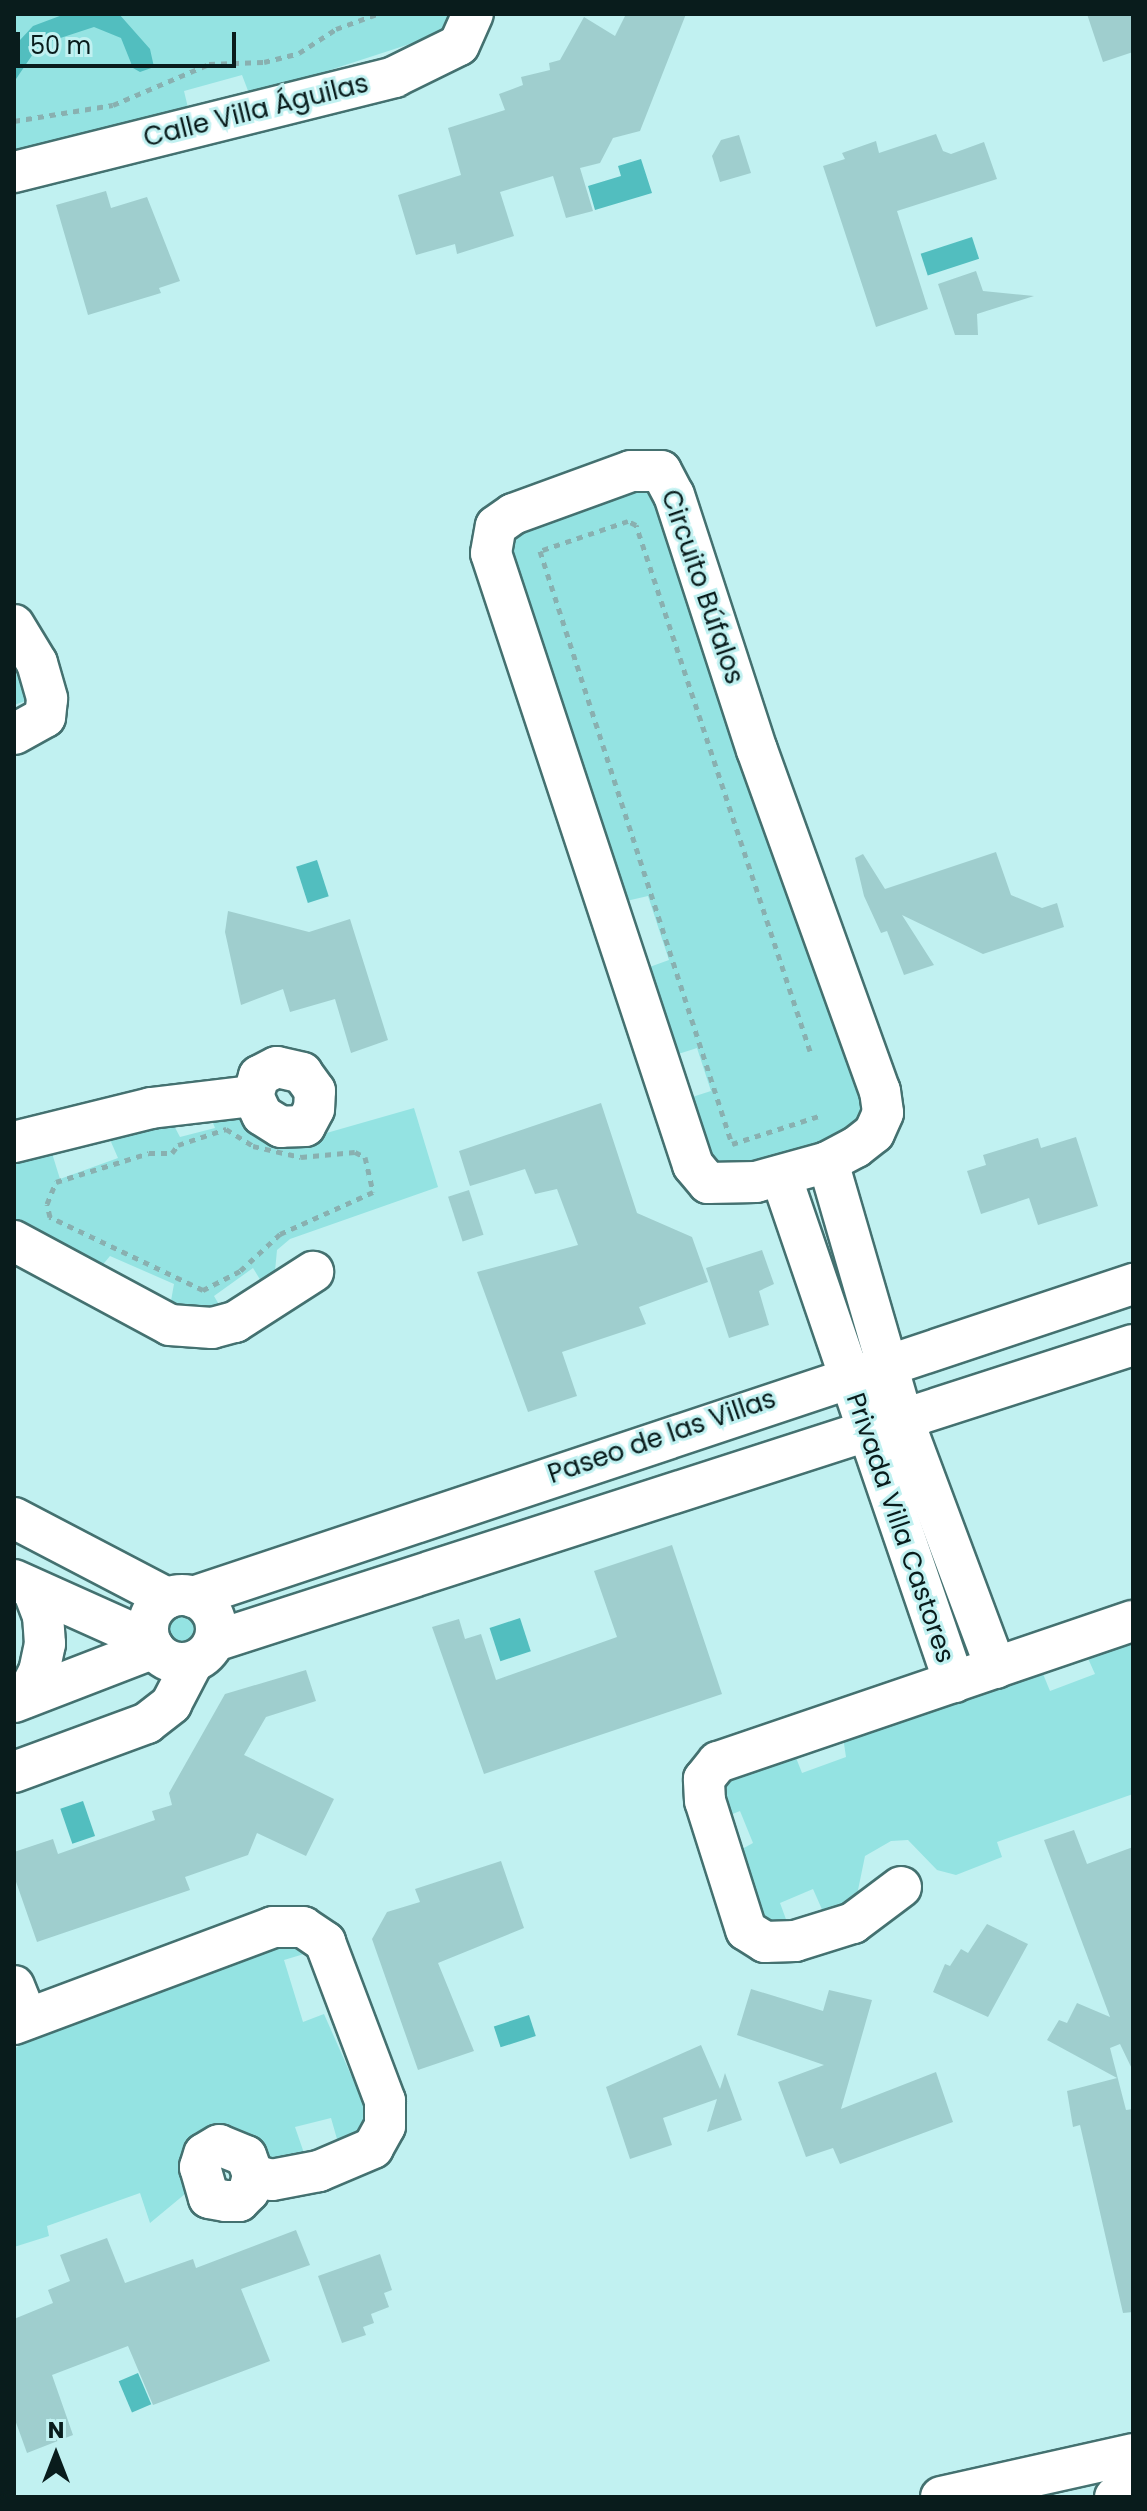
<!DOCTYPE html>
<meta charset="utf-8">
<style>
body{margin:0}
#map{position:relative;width:1147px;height:2511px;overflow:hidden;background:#c1f1f1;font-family:Poppins,sans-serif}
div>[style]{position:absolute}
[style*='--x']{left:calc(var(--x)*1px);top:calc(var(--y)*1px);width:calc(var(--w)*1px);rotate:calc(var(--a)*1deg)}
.green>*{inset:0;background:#94e3e2}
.round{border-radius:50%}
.water>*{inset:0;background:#52bebf;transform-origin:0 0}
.building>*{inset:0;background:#9fcece;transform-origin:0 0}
.path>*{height:5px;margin-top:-2.5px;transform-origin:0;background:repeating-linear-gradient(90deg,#89b0b0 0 6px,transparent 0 12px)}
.roads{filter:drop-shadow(2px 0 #447170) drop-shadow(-2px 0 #447170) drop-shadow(0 2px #447170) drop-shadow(0 -2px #447170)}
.minor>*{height:40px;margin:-20px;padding:0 20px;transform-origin:20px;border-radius:20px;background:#fff}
.minor>.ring{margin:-20px;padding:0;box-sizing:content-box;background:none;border:40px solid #fff;border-radius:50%}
span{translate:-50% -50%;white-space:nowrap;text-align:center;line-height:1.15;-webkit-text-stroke:6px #c1f1f1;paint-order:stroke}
.street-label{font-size:26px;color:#091c1c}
.frame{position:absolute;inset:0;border:16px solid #091c1c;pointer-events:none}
.north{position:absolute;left:16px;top:2415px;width:80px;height:80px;-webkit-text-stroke:6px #c1f1f1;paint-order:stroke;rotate:0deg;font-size:22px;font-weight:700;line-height:32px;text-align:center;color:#091c1c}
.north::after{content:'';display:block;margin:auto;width:28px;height:36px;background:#091c1c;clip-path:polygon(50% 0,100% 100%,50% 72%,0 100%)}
.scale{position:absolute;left:16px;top:32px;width:220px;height:36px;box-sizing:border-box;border:4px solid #091c1c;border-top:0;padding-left:10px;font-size:24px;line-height:28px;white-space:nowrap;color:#091c1c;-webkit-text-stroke:6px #c1f1f1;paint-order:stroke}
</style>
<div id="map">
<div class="green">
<i style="clip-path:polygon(14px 14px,455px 14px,445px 30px,416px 42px,250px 96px,242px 75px,184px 91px,189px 112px,14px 155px)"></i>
<i style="clip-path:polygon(656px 485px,874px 1116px,760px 1169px,715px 1171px,686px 1099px,711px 1091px,697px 1048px,672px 1056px,644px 969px,669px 960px,648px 896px,622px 902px,506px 537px,526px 519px)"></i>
<i style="clip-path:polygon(14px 651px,31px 699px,14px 705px)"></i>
<i style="clip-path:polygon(414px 1108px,438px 1187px,290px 1239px,277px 1250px,274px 1282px,264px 1286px,253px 1268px,214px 1296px,225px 1315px,169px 1312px,174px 1284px,110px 1256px,95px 1274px,14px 1231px,14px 1157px,51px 1150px,60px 1179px,118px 1158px,108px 1135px,170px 1118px,180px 1137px,215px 1128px,208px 1111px,235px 1115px,246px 1123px,323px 1134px)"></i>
<i class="round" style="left:164px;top:1610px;width:40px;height:40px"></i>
<i style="clip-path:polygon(1133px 1638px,1133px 1794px,997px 1842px,1002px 1857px,956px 1875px,937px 1870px,908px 1840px,891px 1841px,865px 1856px,857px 1895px,828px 1923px,813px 1889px,780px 1903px,787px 1922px,760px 1927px,733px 1854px,753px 1843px,740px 1811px,720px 1819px,711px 1785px,793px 1750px,802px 1773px,846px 1757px,843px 1737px,1041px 1669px,1050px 1691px,1095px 1674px,1086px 1654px)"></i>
<i style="clip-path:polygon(300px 1939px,304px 1954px,284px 1960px,303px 2022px,324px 2014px,366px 2109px,365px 2132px,339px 2146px,331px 2118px,295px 2127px,305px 2156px,270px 2167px,249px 2141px,150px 2223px,140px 2193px,47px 2226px,49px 2236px,14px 2247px,14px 2049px,84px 2005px)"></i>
</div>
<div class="water">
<i style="clip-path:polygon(65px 14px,119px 14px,150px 49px,154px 67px,140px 72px,133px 68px,121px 38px,94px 27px,39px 45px,14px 82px,14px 51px,20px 40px,33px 26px)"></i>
<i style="clip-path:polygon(641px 159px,652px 193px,595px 210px,588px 186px,621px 176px,618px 166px)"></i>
<i style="left:972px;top:237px;width:23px;height:54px;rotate:72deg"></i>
<i style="left:317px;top:860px;width:38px;height:22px;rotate:72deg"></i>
<i style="left:520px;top:1618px;width:35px;height:32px;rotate:72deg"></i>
<i style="left:83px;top:1801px;width:37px;height:24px;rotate:71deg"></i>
<i style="left:529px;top:2015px;width:22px;height:37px;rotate:72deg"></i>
<i style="left:138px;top:2373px;width:34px;height:21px;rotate:67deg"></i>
</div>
<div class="building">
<i style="clip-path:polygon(626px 14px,686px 14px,640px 131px,613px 138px,600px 163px,580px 168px,593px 211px,566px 218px,553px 176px,500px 192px,514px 236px,457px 254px,455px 244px,416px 255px,398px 195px,461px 175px,448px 128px,505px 110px,499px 94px,523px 85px,521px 77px,550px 70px,549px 63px,560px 60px,584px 17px,615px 36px)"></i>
<i style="clip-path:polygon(1087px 14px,1133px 14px,1133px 52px,1103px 62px)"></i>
<i style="clip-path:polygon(936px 134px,943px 151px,951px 154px,984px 142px,997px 179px,897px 211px,928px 309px,876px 327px,823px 166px,845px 159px,842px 153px,876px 141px,879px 153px)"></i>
<i style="clip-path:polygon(739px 135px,751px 173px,720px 182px,712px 156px,721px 140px)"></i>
<i style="clip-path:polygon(106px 191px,111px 208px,147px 197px,180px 281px,159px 288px,161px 293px,88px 315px,56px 205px)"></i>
<i style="clip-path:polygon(976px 271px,983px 291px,1034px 296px,977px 314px,978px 335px,955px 335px,938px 284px)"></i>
<i style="clip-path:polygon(996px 852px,1011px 895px,1042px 908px,1057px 903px,1064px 927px,983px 954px,902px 915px,934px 965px,904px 975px,887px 931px,881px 933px,864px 896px,855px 858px,863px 854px,885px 889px)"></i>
<i style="clip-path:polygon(228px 911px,309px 932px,350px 919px,388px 1040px,351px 1053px,335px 999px,290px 1012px,283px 989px,241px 1005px,225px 932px)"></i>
<i style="clip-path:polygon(601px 1103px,637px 1213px,692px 1237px,708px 1282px,639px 1307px,646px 1324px,562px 1352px,577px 1396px,528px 1412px,477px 1272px,578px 1245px,557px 1189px,535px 1194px,525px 1169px,470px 1186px,459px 1151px)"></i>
<i style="clip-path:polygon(1076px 1137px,1098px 1206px,1038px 1225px,1029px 1198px,981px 1214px,967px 1171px,986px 1165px,983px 1155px,1038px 1138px,1041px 1148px)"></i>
<i style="left:469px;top:1190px;width:47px;height:22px;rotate:72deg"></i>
<i style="clip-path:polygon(762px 1250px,774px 1284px,759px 1291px,769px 1325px,729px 1338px,706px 1268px)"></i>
<i style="clip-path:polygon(672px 1545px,722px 1694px,484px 1774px,432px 1627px,459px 1619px,465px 1639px,481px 1634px,496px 1680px,617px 1637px,594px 1571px)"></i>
<i style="clip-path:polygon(306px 1670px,316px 1701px,266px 1717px,244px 1755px,334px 1799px,306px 1856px,257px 1833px,248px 1855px,185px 1877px,190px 1890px,37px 1942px,14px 1876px,14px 1852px,53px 1839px,58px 1854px,155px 1820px,152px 1811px,172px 1805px,169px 1793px,225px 1694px)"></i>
<i style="clip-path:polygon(1074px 1830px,1087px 1864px,1133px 1847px,1133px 2071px,1120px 2044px,1110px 2048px,1126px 2110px,1133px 2109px,1133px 2312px,1123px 2313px,1080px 2125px,1073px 2127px,1067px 2091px,1117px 2078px,1047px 2040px,1059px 2020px,1067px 2023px,1077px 2003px,1110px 2017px,1044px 1840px)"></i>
<i style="clip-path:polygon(501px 1861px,524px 1928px,438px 1963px,474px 2051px,418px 2070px,372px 1939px,387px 1912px,420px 1902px,415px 1889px)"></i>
<i style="clip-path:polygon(987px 1924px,1028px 1944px,988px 2017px,933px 1992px,945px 1964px,950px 1966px,961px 1949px,968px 1953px)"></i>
<i style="clip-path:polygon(751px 1989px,823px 2011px,829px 1990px,872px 2000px,841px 2109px,936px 2072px,953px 2122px,840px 2164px,833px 2148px,806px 2157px,778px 2082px,824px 2065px,737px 2035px)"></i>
<i style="clip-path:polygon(701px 2045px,720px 2089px,725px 2073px,742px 2120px,707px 2132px,717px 2099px,663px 2118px,672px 2145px,630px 2159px,606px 2087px)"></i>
<i style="clip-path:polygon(296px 2230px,310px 2265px,241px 2289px,270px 2361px,153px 2405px,128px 2346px,52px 2375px,73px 2435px,27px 2453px,14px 2417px,14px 2319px,53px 2303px,48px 2290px,70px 2281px,60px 2255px,107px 2238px,125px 2283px,193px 2259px,196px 2268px)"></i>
<i style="clip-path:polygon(380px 2254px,392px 2290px,384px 2293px,389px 2307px,371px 2314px,374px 2323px,363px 2327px,366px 2335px,342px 2343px,318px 2276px)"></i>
</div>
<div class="path">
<i style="--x:14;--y:121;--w:100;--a:-9.2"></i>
<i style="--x:113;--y:105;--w:104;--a:-23.1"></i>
<i style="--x:209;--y:64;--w:55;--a:-2.1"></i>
<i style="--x:264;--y:62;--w:36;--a:-14"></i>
<i style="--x:299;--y:53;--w:44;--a:-33"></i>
<i style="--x:336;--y:29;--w:44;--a:-20.1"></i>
<i style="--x:810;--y:1051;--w:554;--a:-108.3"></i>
<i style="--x:636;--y:525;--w:9;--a:-153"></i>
<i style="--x:628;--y:521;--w:93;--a:161.2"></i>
<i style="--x:540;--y:551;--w:623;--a:72.06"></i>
<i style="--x:732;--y:1144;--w:95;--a:-17.9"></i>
<i style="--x:226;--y:1129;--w:32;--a:32"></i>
<i style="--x:253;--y:1146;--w:49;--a:12.9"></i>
<i style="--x:301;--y:1157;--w:54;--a:-5.3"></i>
<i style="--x:355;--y:1152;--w:11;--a:27"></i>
<i style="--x:365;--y:1157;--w:36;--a:77"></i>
<i style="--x:373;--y:1192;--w:102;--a:155.7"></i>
<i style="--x:280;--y:1234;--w:54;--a:137.2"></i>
<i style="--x:240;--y:1271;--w:42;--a:152.8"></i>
<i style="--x:203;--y:1290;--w:170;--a:-154.5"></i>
<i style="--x:50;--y:1217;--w:13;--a:-103"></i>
<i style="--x:47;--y:1204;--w:24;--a:-68"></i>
<i style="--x:56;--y:1182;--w:97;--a:-17.3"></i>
<i style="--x:149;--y:1153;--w:23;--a:0"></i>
<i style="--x:172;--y:1153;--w:10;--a:-53"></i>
<i style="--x:178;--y:1145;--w:51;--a:-18.4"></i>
</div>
<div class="roads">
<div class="minor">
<i style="--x:14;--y:172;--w:392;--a:-14"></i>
<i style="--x:394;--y:77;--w:72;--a:-26.2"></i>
<i style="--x:459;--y:45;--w:34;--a:-66"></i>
<i style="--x:631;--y:471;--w:30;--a:0"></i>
<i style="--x:661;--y:471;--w:27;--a:62"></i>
<i style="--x:674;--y:495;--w:268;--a:72"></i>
<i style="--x:757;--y:750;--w:363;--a:70.2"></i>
<i style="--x:880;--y:1091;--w:22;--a:82"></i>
<i style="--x:883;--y:1113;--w:22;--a:114"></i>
<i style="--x:874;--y:1133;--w:23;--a:142"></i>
<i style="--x:856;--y:1147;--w:32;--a:152"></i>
<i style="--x:828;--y:1162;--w:75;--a:164.5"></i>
<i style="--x:756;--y:1182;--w:48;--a:178.8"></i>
<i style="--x:708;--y:1183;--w:23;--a:-130"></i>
<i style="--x:693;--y:1165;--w:644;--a:-108.27"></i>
<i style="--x:491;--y:553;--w:27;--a:-80"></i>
<i style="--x:496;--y:526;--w:21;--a:-35"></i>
<i style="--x:513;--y:514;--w:126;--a:-20"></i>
<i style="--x:14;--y:625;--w:44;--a:58.8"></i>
<i style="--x:37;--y:663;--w:37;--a:74"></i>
<i style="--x:47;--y:699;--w:18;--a:96"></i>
<i style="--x:45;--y:717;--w:35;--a:151"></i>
<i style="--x:277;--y:1067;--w:26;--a:13"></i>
<i style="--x:302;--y:1073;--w:22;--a:54"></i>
<i style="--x:315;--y:1091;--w:18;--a:93"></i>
<i style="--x:314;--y:1109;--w:19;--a:118"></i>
<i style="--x:305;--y:1126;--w:24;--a:178"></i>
<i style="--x:281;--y:1127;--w:22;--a:-148"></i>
<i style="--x:262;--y:1115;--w:21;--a:-115"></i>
<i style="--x:253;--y:1096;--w:21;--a:-73"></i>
<i style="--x:259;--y:1076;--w:20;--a:-27"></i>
<i style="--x:14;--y:1142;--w:141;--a:-13.9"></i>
<i style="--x:151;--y:1108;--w:103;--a:-6.7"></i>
<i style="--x:828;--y:1162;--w:266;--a:73.8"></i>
<i style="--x:902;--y:1417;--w:268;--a:69.5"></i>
<i style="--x:781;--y:1176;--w:535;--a:71.12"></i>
<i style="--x:14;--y:1241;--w:177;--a:28.3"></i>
<i style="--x:170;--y:1325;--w:42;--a:4.1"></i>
<i style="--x:212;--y:1328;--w:24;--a:-15"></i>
<i style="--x:235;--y:1322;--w:93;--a:-32.7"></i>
<i style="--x:14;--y:1518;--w:173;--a:27.6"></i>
<i style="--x:14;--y:1580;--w:149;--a:24.2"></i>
<i class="ring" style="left:148px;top:1595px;width:28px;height:28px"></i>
<i style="--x:193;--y:1597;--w:991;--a:-18.42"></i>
<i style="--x:215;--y:1641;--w:965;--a:-17.87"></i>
<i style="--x:26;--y:1697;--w:28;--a:-63"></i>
<i style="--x:39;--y:1672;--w:29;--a:-78"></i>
<i style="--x:45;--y:1644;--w:28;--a:-94"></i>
<i style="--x:43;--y:1616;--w:28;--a:-111"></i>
<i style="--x:14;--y:1702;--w:150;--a:-21.1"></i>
<i style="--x:14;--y:1772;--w:142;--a:-20.2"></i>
<i style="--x:147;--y:1723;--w:31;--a:-38"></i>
<i style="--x:171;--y:1704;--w:47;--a:-62.4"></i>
<i style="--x:901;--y:1887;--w:60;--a:143.1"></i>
<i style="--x:853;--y:1923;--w:61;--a:162.8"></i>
<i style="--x:795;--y:1941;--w:30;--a:178"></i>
<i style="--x:765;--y:1942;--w:22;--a:-148"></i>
<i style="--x:746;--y:1930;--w:135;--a:-107.6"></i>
<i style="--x:705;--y:1801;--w:22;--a:-93"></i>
<i style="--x:704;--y:1779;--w:22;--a:-51"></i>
<i style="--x:718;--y:1762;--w:438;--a:-18.8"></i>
<i style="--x:14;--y:1986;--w:35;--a:68"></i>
<i style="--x:14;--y:2024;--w:277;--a:-20.5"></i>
<i style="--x:273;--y:1927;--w:30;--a:0"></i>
<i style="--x:303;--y:1927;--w:27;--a:34"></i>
<i style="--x:325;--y:1942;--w:170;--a:69.3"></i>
<i style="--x:385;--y:2101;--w:25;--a:90"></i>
<i style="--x:385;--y:2126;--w:25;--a:119"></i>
<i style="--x:373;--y:2148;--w:59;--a:156.9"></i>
<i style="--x:319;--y:2171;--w:48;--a:169.2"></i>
<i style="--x:272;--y:2180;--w:20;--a:-165"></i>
<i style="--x:253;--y:2175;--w:20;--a:-110"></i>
<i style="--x:246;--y:2156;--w:29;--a:-158"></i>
<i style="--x:219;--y:2145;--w:17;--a:149"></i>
<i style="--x:204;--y:2154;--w:14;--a:107"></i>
<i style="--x:200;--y:2167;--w:32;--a:74"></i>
<i style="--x:209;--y:2198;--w:17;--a:10"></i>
<i style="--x:226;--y:2201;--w:13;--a:0"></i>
<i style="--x:239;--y:2201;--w:14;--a:-45"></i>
<i style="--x:249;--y:2191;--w:16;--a:-76"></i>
<i style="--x:941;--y:2497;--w:197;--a:-12.6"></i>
<i style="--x:1115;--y:2497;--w:18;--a:-13"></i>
</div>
</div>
<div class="street-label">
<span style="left:256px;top:111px;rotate:-14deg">Calle Villa Águilas</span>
<span style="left:702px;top:587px;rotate:71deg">Circuito Búfalos</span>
<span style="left:662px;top:1437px;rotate:-19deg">Paseo de las Villas</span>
<span style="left:900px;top:1528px;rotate:71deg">Privada Villa Castores</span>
</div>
<div class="frame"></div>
<div class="north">N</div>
<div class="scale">50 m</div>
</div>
